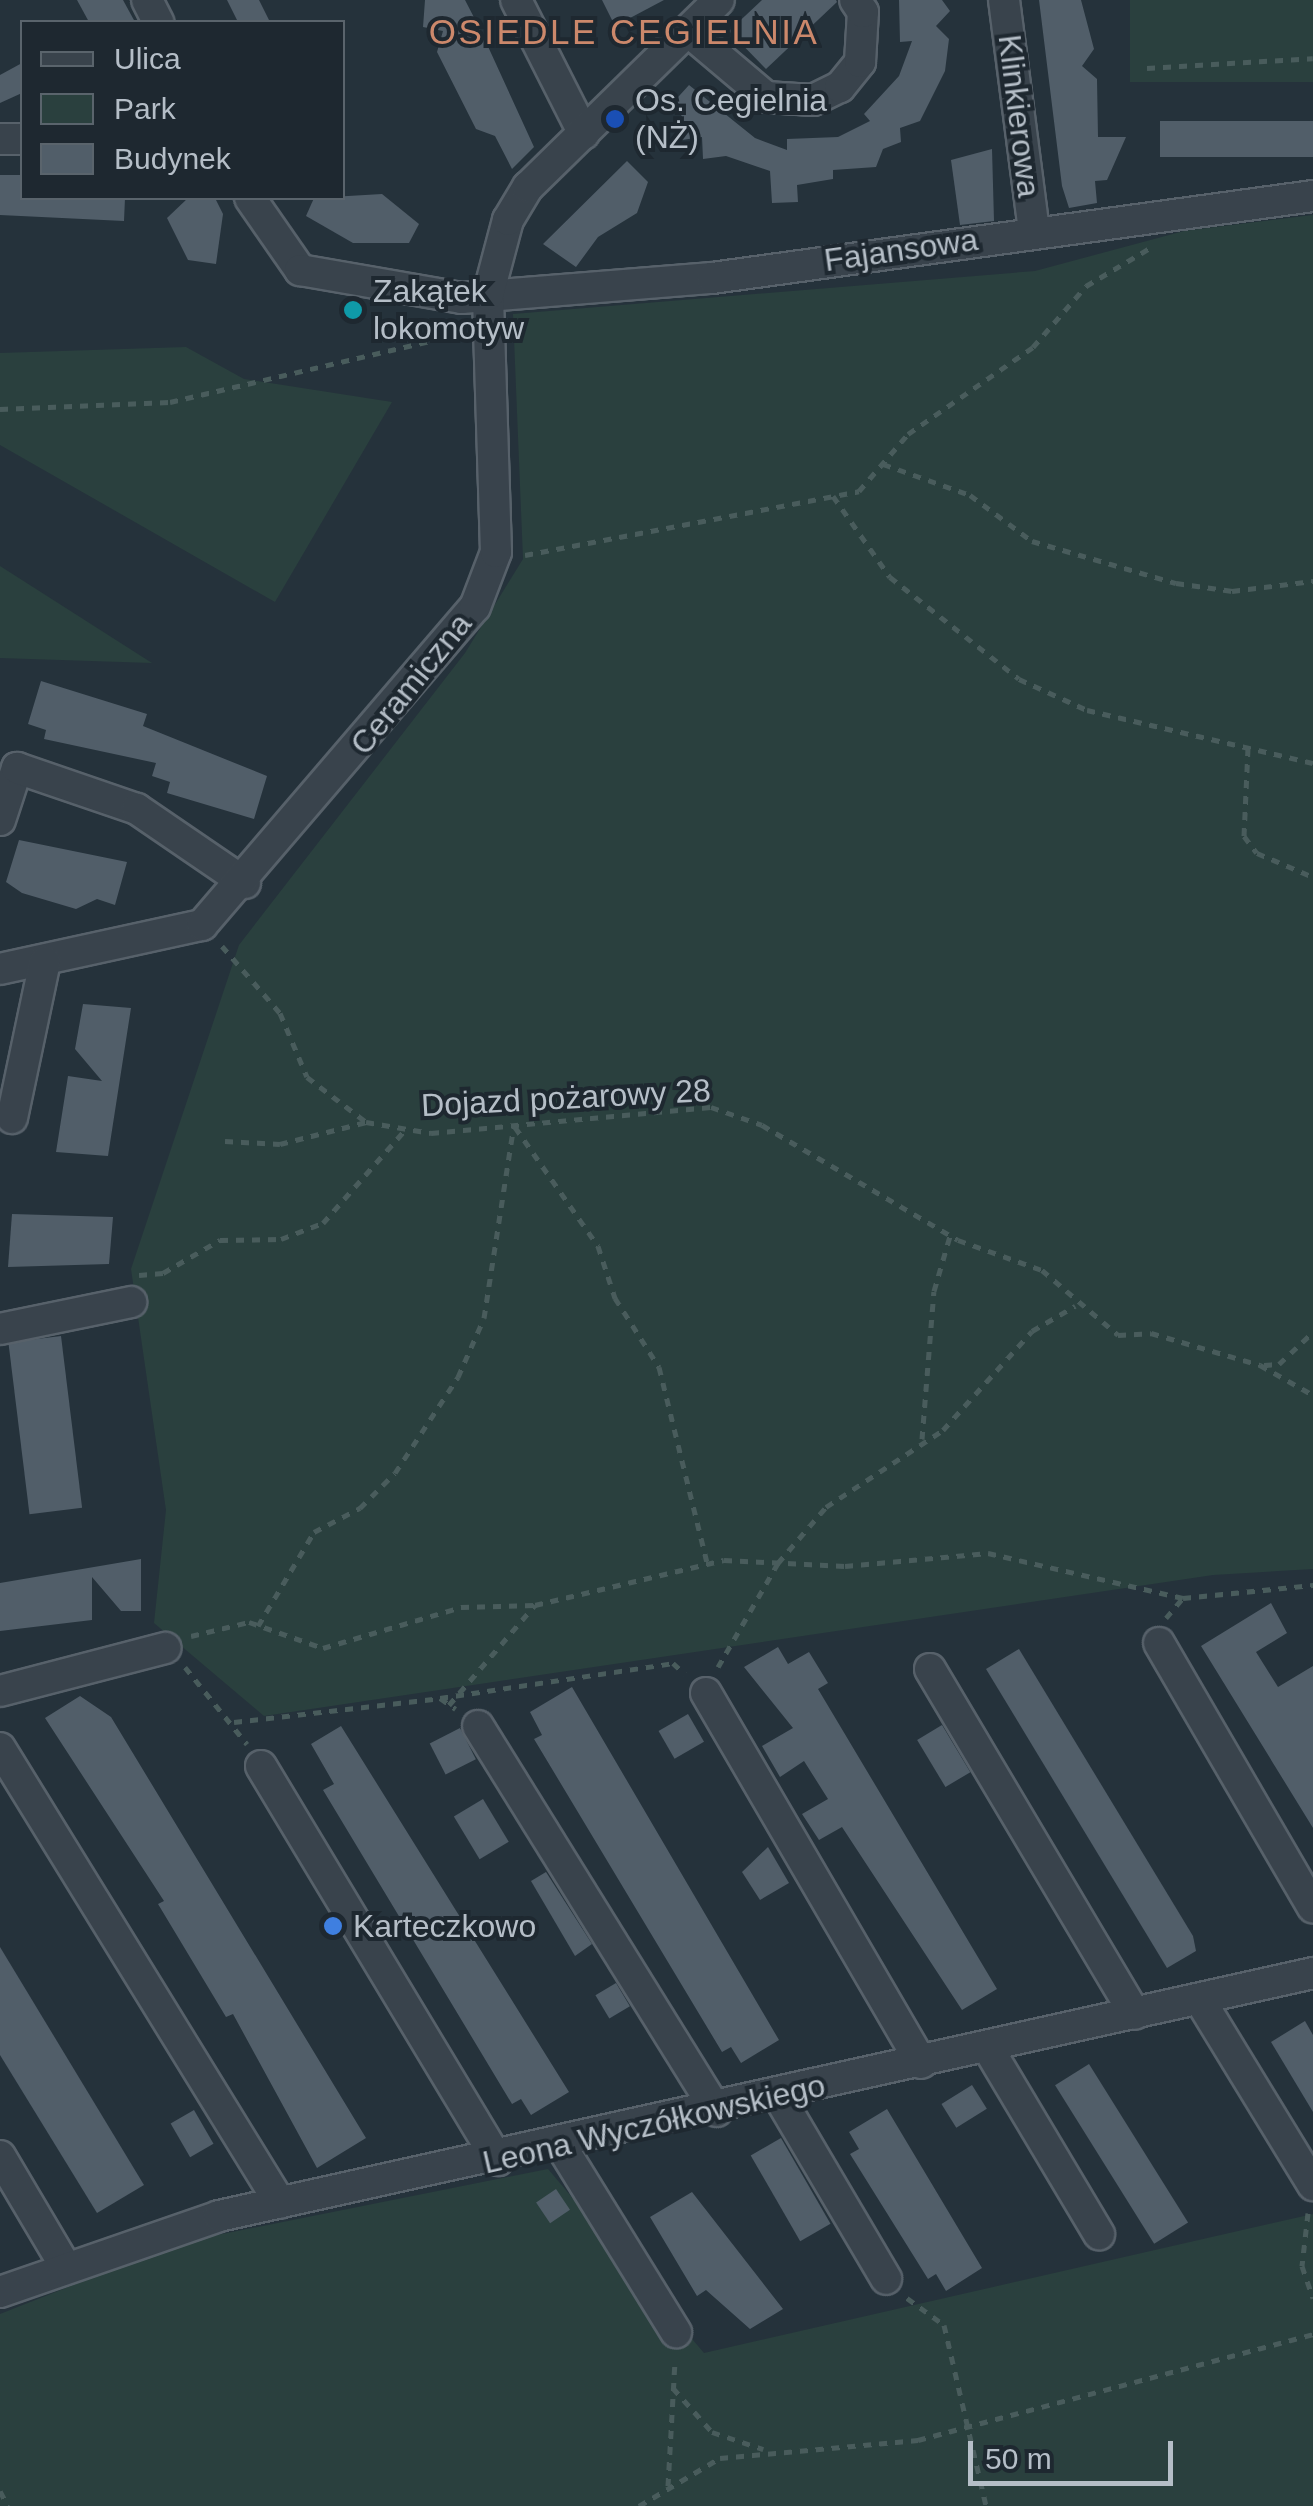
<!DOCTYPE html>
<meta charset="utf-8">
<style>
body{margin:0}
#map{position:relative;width:1313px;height:2506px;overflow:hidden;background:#25323b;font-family:Helvetica,sans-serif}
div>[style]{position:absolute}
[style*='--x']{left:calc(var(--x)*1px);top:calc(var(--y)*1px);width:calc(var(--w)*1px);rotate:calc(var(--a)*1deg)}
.green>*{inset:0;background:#2a403e;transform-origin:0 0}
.building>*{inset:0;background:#515e69;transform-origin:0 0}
.path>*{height:5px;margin-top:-2.5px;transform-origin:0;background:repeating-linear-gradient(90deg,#495c5c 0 8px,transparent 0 16px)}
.roads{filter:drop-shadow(2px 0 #57616a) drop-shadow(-2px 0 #57616a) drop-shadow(0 2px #57616a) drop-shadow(0 -2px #57616a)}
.street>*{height:30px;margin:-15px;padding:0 15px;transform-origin:15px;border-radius:15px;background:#39434c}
.dots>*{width:28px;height:28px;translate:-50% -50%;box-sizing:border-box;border:5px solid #1e2830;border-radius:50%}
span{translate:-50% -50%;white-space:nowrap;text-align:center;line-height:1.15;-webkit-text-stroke:8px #1e2830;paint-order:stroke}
.poi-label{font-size:32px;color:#b5bec7}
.left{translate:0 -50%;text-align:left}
.street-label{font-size:32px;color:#b5bec7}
.neighbourhood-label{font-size:35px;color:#cc886b;letter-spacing:2.5px}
.legend{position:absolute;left:20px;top:20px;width:325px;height:180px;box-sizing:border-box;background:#1e2830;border:2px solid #5a646c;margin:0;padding:12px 18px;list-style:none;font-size:30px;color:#b5bec7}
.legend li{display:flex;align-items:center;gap:20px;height:50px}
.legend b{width:50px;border:2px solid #5a646c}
.scale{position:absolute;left:968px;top:2441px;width:205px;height:45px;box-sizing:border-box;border:5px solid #b5bec7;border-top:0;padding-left:12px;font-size:30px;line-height:35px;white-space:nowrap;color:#b5bec7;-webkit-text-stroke:8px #1e2830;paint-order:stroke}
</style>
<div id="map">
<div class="green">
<i style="left:1130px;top:0;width:183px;height:82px"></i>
<i style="clip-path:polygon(1313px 215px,1313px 1569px,1213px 1575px,264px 1716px,154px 1623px,166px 1510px,131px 1269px,239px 945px,465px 653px,523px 559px,513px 314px,1035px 271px,1184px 231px)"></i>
<i style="clip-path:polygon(186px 347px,244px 379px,392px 402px,275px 602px,0 445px,0 353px)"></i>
<i style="clip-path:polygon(0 566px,152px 663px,0 658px)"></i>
<i style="clip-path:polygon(548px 2169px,704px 2353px,1313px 2214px,1313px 2506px,0 2506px,0 2314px,182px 2242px)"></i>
</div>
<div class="building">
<i style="clip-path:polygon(77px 0,123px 0,135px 22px,89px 22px)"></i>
<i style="clip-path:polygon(227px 0,259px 0,270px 22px,238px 22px)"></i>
<i style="clip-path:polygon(425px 0,465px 0,480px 29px,534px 147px,512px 169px,495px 136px,476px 129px,437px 52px,443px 31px,423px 27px)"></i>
<i style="clip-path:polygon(602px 0,664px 0,615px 26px)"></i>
<i style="clip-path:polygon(762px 0,836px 0,837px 2px,766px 69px,729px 31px)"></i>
<i style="clip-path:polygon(899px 0,942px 0,950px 11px,936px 26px,949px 39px,945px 71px,920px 121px,900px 128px,901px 142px,883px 149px,876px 167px,833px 170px,833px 179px,797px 185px,798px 202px,772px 203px,770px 171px,726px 156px,703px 159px,702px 137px,682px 140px,682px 116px,670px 106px,689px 85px,755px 138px,787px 150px,787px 139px,838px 137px,870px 121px,864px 114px,899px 76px,912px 41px,900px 42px)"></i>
<i style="clip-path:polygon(1039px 0,1081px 0,1094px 49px,1082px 66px,1097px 79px,1098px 137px,1126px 137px,1107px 180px,1095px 181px,1097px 203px,1069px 208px,1062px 186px)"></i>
<i style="clip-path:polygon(22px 63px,22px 93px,0 103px,0 75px)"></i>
<i style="left:1313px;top:121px;width:36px;height:153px;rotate:90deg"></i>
<i style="clip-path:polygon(992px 149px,994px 221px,960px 225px,951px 160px)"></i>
<i style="clip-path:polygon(627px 161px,648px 182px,637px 213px,598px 237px,576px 267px,543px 244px)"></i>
<i style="clip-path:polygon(0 175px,22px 175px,22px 198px,125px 198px,124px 221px,0 215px)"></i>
<i style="clip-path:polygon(382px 194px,419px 224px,409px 243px,353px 243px,306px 216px,314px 198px)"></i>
<i style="clip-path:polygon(188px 198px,215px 198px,223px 214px,216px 264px,188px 260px,167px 218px)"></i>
<i style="clip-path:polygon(41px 681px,147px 714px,143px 726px,267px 776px,254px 819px,167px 793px,170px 782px,152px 776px,156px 763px,44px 739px,46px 730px,28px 724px)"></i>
<i style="clip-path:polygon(19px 840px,127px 862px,115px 905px,97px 899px,76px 909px,22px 893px,6px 882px)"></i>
<i style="clip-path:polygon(83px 1004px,131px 1008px,108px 1156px,56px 1152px,68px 1076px,102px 1081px,75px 1049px)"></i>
<i style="clip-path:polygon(12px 1214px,113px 1217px,109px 1264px,8px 1267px)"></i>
<i style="left:61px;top:1336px;width:173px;height:53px;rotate:83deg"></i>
<i style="clip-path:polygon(141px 1559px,141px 1611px,121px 1611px,92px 1577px,92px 1620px,0 1631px,0 1583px)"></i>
<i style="clip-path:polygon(1271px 1603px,1287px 1633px,1256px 1652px,1278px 1687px,1313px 1666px,1313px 1828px,1201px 1646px)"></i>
<i style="clip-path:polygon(778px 1647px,788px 1664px,809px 1652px,828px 1683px,818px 1689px,997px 1989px,962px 2010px,842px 1827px,819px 1840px,802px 1814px,828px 1799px,804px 1761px,780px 1777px,762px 1746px,793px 1728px,744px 1667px)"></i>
<i style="clip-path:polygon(1019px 1649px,1193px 1936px,1196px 1951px,1167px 1968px,986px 1669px)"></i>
<i style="clip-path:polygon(572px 1687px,779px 2040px,741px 2063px,731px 2047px,722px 2052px,534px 1739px,542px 1735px,530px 1712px)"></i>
<i style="clip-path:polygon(80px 1696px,111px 1717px,366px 2138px,317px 2168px,233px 2014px,226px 2017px,158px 1904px,164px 1901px,45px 1718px)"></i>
<i style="left:688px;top:1714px;width:32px;height:34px;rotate:60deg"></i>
<i style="left:942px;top:1725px;width:55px;height:29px;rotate:59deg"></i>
<i style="clip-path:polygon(341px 1726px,569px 2092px,531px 2115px,521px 2099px,512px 2104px,323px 1790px,334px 1784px,311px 1744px)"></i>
<i style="left:460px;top:1728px;width:35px;height:34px;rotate:63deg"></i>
<i style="left:483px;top:1799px;width:50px;height:34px;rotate:59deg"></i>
<i style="clip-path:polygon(768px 1847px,789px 1883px,760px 1900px,742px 1872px)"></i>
<i style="clip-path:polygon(546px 1872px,592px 1944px,575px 1956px,531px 1881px)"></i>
<i style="clip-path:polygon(0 1947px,144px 2185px,97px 2213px,0 2055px)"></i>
<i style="left:616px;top:1983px;width:27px;height:24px;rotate:59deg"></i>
<i style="clip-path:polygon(1305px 2021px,1313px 2035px,1313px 2112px,1271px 2042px)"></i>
<i style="left:1089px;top:2064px;width:187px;height:40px;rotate:58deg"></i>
<i style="left:972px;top:2085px;width:28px;height:36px;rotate:58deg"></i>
<i style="clip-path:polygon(887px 2109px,982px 2268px,946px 2291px,936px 2274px,928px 2279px,850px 2154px,859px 2149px,849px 2132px)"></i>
<i style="left:194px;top:2110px;width:39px;height:27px;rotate:60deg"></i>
<i style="left:781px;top:2138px;width:99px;height:35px;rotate:60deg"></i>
<i style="left:556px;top:2189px;width:25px;height:24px;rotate:56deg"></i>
<i style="clip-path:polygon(692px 2192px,783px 2309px,750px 2329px,706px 2290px,697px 2296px,650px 2217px)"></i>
</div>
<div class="path">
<i style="--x:1147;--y:68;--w:166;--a:-3.4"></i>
<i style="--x:0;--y:409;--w:170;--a:-2.4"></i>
<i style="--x:170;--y:402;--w:302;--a:-13.2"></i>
<i style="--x:883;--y:464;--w:92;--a:19.6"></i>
<i style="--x:970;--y:495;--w:77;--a:36.6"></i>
<i style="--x:1032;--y:541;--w:150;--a:16.3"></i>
<i style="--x:1176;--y:583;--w:57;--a:8.1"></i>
<i style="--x:1232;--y:591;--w:82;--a:-7"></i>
<i style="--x:833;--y:496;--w:99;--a:54.9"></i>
<i style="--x:890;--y:577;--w:164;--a:38.3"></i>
<i style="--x:1019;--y:679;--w:75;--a:24.5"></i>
<i style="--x:1087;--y:710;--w:232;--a:13.2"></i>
<i style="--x:525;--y:555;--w:340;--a:-10.8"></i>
<i style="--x:859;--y:491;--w:75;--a:-49.3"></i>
<i style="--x:908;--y:434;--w:152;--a:-34.8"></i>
<i style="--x:1033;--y:347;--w:81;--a:-49"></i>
<i style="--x:1086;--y:286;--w:74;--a:-30.7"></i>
<i style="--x:1248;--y:748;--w:88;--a:92.6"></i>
<i style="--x:1244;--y:836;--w:21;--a:53"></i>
<i style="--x:1257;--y:853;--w:61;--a:23.2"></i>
<i style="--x:222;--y:946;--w:89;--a:49.1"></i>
<i style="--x:280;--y:1013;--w:69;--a:67.1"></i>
<i style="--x:307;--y:1077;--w:74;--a:37.3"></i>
<i style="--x:366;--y:1122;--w:66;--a:9.6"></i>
<i style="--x:431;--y:1133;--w:281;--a:-5.3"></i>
<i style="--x:711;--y:1107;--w:54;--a:19.4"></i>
<i style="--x:762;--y:1125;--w:227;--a:30.4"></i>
<i style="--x:958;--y:1240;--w:89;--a:19.7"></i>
<i style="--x:1042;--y:1270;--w:100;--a:40.5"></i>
<i style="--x:1118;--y:1335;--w:33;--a:-3"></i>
<i style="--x:1151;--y:1333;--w:114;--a:16.4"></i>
<i style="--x:1260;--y:1365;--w:61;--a:29.5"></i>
<i style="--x:515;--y:1127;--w:145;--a:55.1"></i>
<i style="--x:598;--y:1246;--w:55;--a:71.9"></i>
<i style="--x:615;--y:1298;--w:82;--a:57.5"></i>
<i style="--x:659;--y:1367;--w:202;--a:76.2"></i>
<i style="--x:225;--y:1141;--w:55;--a:3.1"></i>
<i style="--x:280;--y:1144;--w:89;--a:-14.3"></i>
<i style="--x:139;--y:1275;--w:24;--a:-5"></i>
<i style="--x:163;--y:1273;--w:66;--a:-30.1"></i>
<i style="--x:220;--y:1240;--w:61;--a:-0.9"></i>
<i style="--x:281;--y:1239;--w:45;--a:-20.9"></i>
<i style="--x:323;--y:1223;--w:125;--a:-48.6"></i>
<i style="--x:1264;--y:1365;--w:15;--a:-4"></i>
<i style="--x:1279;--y:1364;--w:47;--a:-43.3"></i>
<i style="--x:922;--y:1439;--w:148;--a:-85.4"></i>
<i style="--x:934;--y:1291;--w:57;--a:-73.8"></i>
<i style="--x:1166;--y:1618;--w:26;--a:-50"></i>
<i style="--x:1183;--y:1598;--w:131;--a:-5.7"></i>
<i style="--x:258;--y:1626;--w:109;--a:-59.2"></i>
<i style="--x:314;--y:1532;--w:52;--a:-27.6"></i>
<i style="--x:360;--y:1508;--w:49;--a:-45"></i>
<i style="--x:395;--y:1473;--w:115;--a:-56.7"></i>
<i style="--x:458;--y:1377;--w:64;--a:-66.2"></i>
<i style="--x:484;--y:1318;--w:196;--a:-81.2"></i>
<i style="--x:191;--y:1636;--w:60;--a:-13.6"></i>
<i style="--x:249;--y:1622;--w:78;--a:19.4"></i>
<i style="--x:323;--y:1648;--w:144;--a:-16.5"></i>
<i style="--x:461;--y:1607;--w:74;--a:-1.5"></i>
<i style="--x:535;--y:1605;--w:194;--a:-13.4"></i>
<i style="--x:724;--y:1560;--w:121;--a:2.8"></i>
<i style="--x:845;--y:1566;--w:144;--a:-5.2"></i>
<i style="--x:988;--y:1553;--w:200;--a:13"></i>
<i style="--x:185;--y:1667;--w:99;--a:51.2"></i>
<i style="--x:718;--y:1667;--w:120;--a:-60"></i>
<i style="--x:778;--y:1563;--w:74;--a:-49.4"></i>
<i style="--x:826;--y:1507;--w:140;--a:-33.3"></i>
<i style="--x:943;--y:1430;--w:133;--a:-48"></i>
<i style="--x:1032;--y:1331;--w:50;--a:-30.2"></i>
<i style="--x:440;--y:1698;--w:236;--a:-8.5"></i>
<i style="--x:673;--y:1663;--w:16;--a:43"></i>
<i style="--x:449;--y:1705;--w:132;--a:-49.3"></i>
<i style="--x:234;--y:1722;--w:207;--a:-6.6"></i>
<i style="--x:440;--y:1698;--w:19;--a:35"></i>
<i style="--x:1308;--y:2213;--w:53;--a:96.5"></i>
<i style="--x:1302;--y:2266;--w:34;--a:71"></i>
<i style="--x:907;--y:2298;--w:46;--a:36.1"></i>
<i style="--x:944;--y:2325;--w:186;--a:76.9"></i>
<i style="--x:673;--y:2388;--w:59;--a:48.4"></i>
<i style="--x:712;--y:2432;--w:54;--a:18.4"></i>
<i style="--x:668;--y:2486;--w:127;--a:-86.8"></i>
<i style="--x:0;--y:2491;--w:17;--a:62"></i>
<i style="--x:639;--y:2506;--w:94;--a:-30.7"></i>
<i style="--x:720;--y:2458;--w:199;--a:-5.2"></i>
<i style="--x:918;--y:2440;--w:409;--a:-15"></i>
</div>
<div class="roads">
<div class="street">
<i style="--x:147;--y:0;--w:25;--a:63"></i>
<i style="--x:516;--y:0;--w:150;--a:63.1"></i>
<i style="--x:1004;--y:0;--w:233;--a:82.6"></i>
<i style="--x:688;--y:31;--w:102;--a:40.2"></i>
<i style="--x:766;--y:97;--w:47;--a:3.7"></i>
<i style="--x:813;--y:100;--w:30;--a:-26"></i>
<i style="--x:840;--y:87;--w:32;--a:-51"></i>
<i style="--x:860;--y:62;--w:50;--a:-86.6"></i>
<i style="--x:863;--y:12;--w:14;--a:-124"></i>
<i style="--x:0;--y:139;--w:22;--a:0"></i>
<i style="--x:250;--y:198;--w:88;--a:55.2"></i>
<i style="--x:300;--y:270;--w:164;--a:9.8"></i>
<i style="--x:462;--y:298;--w:251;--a:-4.6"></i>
<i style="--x:712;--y:278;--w:607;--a:-7.77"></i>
<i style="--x:0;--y:820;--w:55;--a:-71.9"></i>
<i style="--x:17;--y:768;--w:127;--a:18.9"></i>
<i style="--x:137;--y:809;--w:131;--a:34.4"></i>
<i style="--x:0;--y:969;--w:207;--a:-12.3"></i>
<i style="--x:202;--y:925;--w:419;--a:-49.4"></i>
<i style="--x:475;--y:607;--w:59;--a:-69.1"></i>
<i style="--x:496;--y:552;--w:257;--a:-91.8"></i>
<i style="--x:488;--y:295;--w:78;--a:-75.1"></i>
<i style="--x:508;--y:220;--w:39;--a:-59"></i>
<i style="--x:528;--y:187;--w:267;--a:-44.4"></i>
<i style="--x:12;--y:1118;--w:160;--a:-78.1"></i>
<i style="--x:0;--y:1329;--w:134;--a:-11.6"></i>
<i style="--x:1159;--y:1643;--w:306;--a:59.8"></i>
<i style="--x:930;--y:1669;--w:401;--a:59.3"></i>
<i style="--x:0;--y:1691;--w:171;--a:-14.6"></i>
<i style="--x:706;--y:1693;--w:428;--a:59.8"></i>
<i style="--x:478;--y:1726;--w:453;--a:58.2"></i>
<i style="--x:0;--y:1748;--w:534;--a:58.39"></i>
<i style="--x:261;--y:1766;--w:460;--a:59"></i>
<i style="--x:1200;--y:2000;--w:217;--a:58.6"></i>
<i style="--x:988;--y:2048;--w:217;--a:59.2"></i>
<i style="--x:779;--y:2097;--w:211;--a:59.5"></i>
<i style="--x:561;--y:2146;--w:219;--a:58.3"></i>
<i style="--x:0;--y:2156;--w:128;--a:59.4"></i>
<i style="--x:0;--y:2292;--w:232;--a:-19.1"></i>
<i style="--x:219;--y:2216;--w:1121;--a:-12.52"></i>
</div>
</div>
<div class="dots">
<i style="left:615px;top:119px;background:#1a4fb4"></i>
<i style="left:353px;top:310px;background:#0f9aa8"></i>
<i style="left:333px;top:1926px;background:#3f7fe0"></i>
</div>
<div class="poi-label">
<span class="left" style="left:635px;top:119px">Os. Cegielnia<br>(NŻ)</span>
<span class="left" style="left:373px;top:310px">Zakątek<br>lokomotyw</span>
<span class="left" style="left:353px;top:1926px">Karteczkowo</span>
</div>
<div class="street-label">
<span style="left:1019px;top:116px;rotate:83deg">Klinkierowa</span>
<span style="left:901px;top:250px;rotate:-8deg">Fajansowa</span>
<span style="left:411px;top:684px;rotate:-51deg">Ceramiczna</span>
<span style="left:566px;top:1098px;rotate:-3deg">Dojazd pożarowy 28</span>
<span style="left:654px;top:2124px;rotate:-13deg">Leona Wyczółkowskiego</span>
</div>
<div class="neighbourhood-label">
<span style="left:624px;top:32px">OSIEDLE CEGIELNIA</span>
</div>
<ul class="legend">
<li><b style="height:12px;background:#39434c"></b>Ulica</li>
<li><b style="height:28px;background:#2a403e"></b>Park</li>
<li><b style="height:28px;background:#515e69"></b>Budynek</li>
</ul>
<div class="scale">50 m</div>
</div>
